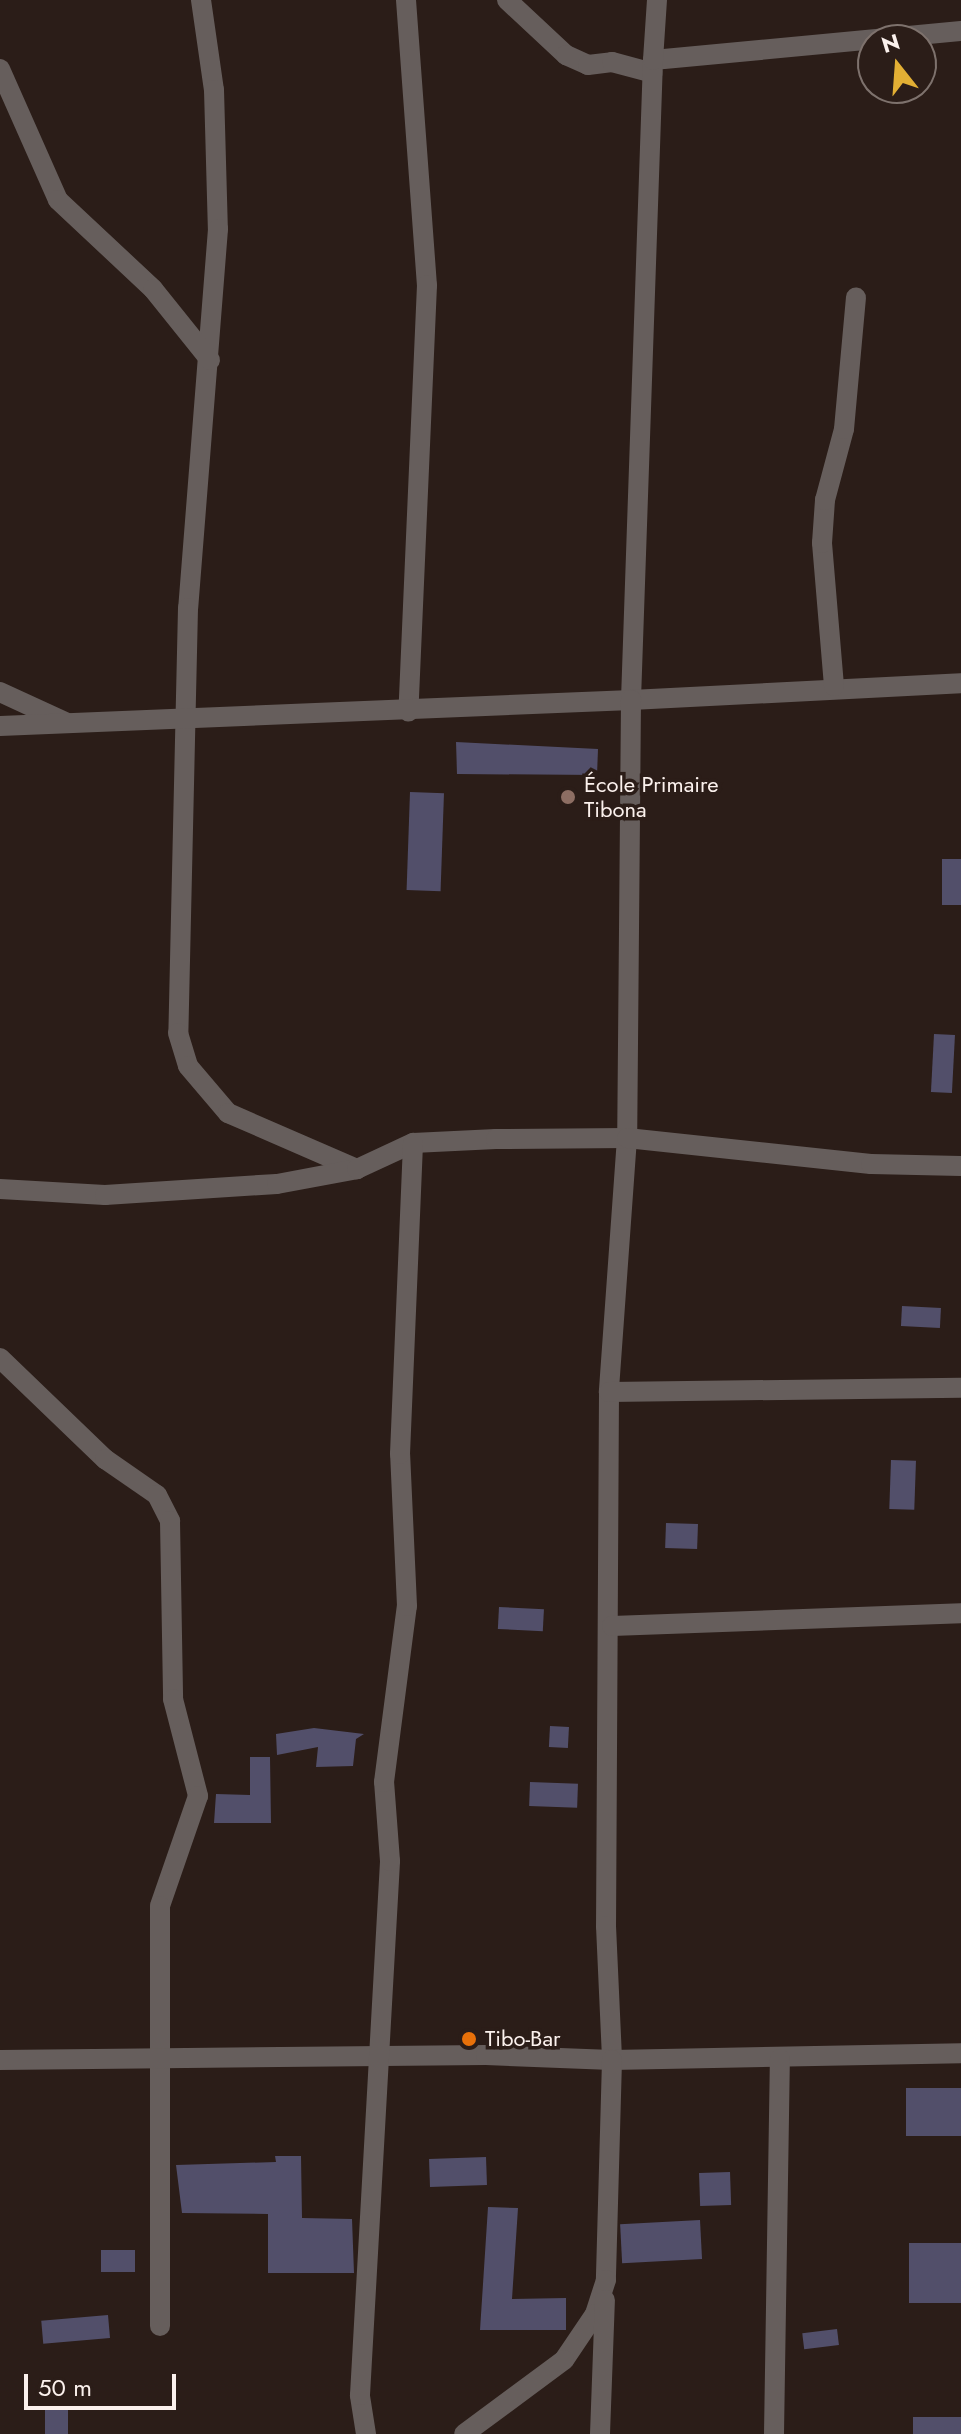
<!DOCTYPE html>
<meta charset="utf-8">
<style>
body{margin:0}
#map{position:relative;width:961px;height:2434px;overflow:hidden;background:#2b1d18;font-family:Jost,sans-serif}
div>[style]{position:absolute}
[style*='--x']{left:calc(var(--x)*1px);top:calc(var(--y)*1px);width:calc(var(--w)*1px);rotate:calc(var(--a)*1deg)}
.building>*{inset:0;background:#524f6a;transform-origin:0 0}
.minor>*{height:20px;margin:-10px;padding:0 10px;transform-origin:10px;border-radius:10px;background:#665e5c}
.dots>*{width:22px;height:22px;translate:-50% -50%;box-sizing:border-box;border:4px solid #2b1d18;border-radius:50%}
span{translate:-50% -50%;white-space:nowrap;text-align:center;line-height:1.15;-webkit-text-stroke:7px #2b1d18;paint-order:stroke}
.poi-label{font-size:22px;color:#fbf1ed}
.left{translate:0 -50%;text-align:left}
.north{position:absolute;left:857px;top:24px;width:80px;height:80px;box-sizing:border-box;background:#2b1d18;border:2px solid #7e726d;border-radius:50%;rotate:343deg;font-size:22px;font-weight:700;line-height:32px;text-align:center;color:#fbf1ed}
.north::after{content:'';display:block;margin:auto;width:28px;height:36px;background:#e2af34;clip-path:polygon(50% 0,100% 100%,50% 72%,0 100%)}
.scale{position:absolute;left:24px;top:2374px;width:152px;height:36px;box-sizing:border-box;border:4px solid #fbf1ed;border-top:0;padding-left:10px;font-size:24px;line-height:28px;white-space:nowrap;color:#fbf1ed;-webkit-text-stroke:6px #2b1d18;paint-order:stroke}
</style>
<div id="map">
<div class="building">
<i style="clip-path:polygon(456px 742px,598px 749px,597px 775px,457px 774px)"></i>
<i style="left:410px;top:792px;width:34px;height:98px;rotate:2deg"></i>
<i style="left:942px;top:859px;width:19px;height:46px"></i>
<i style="left:934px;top:1034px;width:21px;height:58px;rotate:3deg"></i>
<i style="left:902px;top:1306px;width:39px;height:20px;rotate:3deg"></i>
<i style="left:891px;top:1460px;width:25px;height:49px;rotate:2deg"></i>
<i style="left:666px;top:1523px;width:32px;height:25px;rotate:2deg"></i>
<i style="left:499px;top:1607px;width:45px;height:22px;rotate:3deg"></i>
<i style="left:550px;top:1726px;width:19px;height:21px;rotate:3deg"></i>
<i style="clip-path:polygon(314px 1728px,364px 1734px,356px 1739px,353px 1766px,316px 1767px,318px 1747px,277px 1755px,276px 1734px)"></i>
<i style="clip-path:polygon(250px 1757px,270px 1757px,271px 1823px,214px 1823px,216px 1794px,250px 1795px)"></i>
<i style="left:530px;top:1782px;width:48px;height:24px;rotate:2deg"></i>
<i style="left:961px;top:2088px;width:48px;height:55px;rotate:90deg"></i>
<i style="clip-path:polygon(275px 2156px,301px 2156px,302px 2218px,352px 2219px,354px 2273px,268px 2273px,268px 2214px,182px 2213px,176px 2165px,276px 2162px)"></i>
<i style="left:486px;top:2157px;width:28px;height:57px;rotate:88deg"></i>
<i style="left:730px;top:2172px;width:33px;height:31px;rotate:88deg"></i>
<i style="clip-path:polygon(488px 2207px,518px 2208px,512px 2299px,566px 2298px,566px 2330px,480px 2330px)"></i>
<i style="left:700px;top:2220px;width:39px;height:80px;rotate:87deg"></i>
<i style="left:961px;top:2243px;width:60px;height:52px;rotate:90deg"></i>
<i style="left:101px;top:2250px;width:34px;height:22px"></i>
<i style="left:108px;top:2315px;width:23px;height:67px;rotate:85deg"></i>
<i style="left:837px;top:2329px;width:16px;height:35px;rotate:83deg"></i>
<i style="left:68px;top:2406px;width:28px;height:23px;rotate:90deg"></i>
<i style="left:961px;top:2417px;width:17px;height:48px;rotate:90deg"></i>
</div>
<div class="minor">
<i style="--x:201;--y:0;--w:91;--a:81.8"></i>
<i style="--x:214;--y:90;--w:139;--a:88.4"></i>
<i style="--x:218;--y:229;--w:380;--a:94.5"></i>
<i style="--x:188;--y:608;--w:425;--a:91.3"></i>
<i style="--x:178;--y:1033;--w:34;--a:73"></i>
<i style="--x:188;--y:1066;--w:62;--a:49.6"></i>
<i style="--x:228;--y:1113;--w:141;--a:23.5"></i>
<i style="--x:406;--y:0;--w:286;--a:85.8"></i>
<i style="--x:427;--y:285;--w:427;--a:92.5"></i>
<i style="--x:507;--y:0;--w:81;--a:43"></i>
<i style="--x:566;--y:55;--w:24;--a:24"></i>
<i style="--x:588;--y:65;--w:24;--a:-7"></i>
<i style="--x:612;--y:62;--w:42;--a:15"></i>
<i style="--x:961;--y:31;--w:309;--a:174.6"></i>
<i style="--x:653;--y:60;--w:640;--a:91.97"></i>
<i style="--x:631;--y:700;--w:330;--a:-2.9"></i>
<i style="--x:653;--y:60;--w:60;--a:-86.2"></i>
<i style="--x:0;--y:69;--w:143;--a:66.1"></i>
<i style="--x:58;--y:200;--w:130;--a:43.1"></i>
<i style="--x:153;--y:289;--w:91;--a:51.2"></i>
<i style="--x:834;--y:686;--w:144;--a:-94.8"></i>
<i style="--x:822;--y:543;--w:43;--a:-86"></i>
<i style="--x:825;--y:500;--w:73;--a:-75"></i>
<i style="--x:844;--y:429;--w:132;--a:-84.8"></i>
<i style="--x:0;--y:692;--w:72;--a:24.8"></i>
<i style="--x:0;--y:726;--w:632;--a:-2.36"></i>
<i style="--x:631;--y:700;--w:438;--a:90.5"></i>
<i style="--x:627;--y:1138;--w:255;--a:94.1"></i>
<i style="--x:609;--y:1392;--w:534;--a:90.32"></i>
<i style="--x:606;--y:1926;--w:134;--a:87.4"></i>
<i style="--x:612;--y:2060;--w:349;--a:-1.1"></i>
<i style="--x:0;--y:1189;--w:105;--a:3.3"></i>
<i style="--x:105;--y:1195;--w:172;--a:-3.7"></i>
<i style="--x:277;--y:1184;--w:81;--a:-10.6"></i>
<i style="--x:357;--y:1169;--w:62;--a:-24.9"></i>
<i style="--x:413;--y:1143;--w:83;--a:-2.8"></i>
<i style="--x:496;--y:1139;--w:131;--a:-0.4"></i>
<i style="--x:627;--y:1138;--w:245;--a:6.1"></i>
<i style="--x:871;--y:1164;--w:90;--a:1.3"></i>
<i style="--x:0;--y:1358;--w:146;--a:43.9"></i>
<i style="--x:105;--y:1459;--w:63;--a:34.7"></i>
<i style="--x:157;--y:1495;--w:29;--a:63"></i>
<i style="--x:170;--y:1521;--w:178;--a:89"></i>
<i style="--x:173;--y:1699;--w:100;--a:75.5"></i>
<i style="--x:198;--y:1796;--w:116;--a:109.1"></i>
<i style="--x:160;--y:1906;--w:420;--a:90"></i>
<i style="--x:609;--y:1392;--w:352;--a:-0.7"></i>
<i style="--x:612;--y:1626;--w:349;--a:-2.1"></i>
<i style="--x:0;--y:2060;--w:486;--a:-0.6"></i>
<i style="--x:486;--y:2055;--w:126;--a:2.3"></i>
<i style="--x:612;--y:2060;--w:220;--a:91.6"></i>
<i style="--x:606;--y:2280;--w:36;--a:108"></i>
<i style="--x:595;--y:2314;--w:55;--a:124"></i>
<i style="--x:564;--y:2360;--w:124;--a:143.5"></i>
<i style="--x:366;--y:2434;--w:39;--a:-99"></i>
<i style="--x:360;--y:2395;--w:535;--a:-86.78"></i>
<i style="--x:390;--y:1861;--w:79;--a:-94.3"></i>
<i style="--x:384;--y:1782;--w:177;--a:-82.6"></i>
<i style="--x:407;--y:1606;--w:152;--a:-92.6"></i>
<i style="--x:400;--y:1454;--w:311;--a:-87.6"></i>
<i style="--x:600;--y:2434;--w:134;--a:-87.9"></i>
<i style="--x:774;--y:2434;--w:375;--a:-89.1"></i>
</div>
<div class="dots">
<i style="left:568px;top:797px;background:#8d6e63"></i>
<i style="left:469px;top:2039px;background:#e8710a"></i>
</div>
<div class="poi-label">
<span class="left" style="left:584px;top:797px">École Primaire<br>Tibona</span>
<span class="left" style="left:485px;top:2039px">Tibo-Bar</span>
</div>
<div class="north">N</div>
<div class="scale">50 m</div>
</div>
